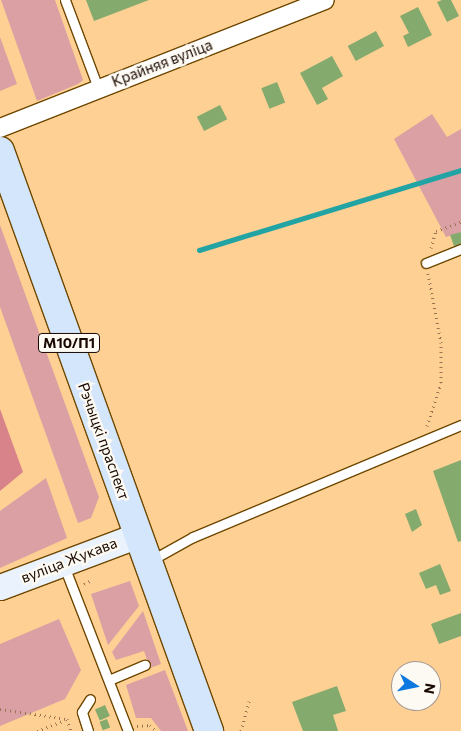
<!DOCTYPE html>
<meta charset="utf-8">
<style>
body{margin:0}
#map{position:relative;width:461px;height:731px;overflow:hidden;background:#fed093;font-family:Commissioner,sans-serif}
div>[style]{position:absolute}
[style*='--x']{left:calc(var(--x)*1px);top:calc(var(--y)*1px);width:calc(var(--w)*1px);rotate:calc(var(--a)*1deg)}
.green>*{inset:0;background:#daa0a4}
.forest>*{inset:0;background:#d8838a}
.stream>*{height:5px;margin:-2.5px;padding:0 2.5px;transform-origin:2.5px;border-radius:2.5px;background:#22a4a4}
.building>*{inset:0;background:#84aa6e;transform-origin:0 0}
.path>*{height:3px;margin-top:-1.5px;transform-origin:0;background:repeating-linear-gradient(90deg,#967550 0 1px,transparent 0 5px)}
.roads{filter:drop-shadow(1px 0 #6f4800) drop-shadow(-1px 0 #6f4800) drop-shadow(0 1px #6f4800) drop-shadow(0 -1px #6f4800)}
.lane>*{height:9px;margin:-4.5px;padding:0 4.5px;transform-origin:4.5px;border-radius:4.5px;background:#fff}
.street>*{height:18px;margin:-9px;padding:0 9px;transform-origin:9px;border-radius:9px;background:#fff}
.secondary>*{height:25px;margin:-12.5px;padding:0 12.5px;transform-origin:12.5px;border-radius:12.5px;background:#eaf2fd}
.primary>*{height:28px;margin:-14px;padding:0 14px;transform-origin:14px;border-radius:14px;background:#d4e6fb}
span{translate:-50% -50%;white-space:nowrap;text-align:center;line-height:1.15;-webkit-text-stroke:4.5px #fdf9f3;paint-order:stroke}
.shield-label span{padding:1px 4px;background:#fdf9f3;border:1px solid;border-radius:4px;-webkit-text-stroke-width:0}
.shield-label{font-size:14px;color:#190900;font-weight:700}
.street-label{font-size:15px;color:#190900}
.north{position:absolute;left:391px;top:661px;width:50px;height:50px;box-sizing:border-box;background:#fdf9f3;border:1px solid #a29992;border-radius:50%;rotate:101deg;font-size:14px;font-weight:700;line-height:20px;text-align:center;color:#190900}
.north::after{content:'';display:block;margin:auto;width:18px;height:22px;background:#0d78e0;clip-path:polygon(50% 0,100% 100%,50% 72%,0 100%)}
</style>
<div id="map">
<div class="green">
<i style="clip-path:polygon(1px 0,55px 0,83px 80px,78px 84px,37px 101px)"></i>
<i style="clip-path:polygon(0 37px,17px 84px,0 91px)"></i>
<i style="clip-path:polygon(432px 114px,447px 137px,461px 129px,461px 232px,446px 237px,394px 139px)"></i>
<i style="clip-path:polygon(0 225px,99px 497px,91px 518px,78px 523px,0 307px)"></i>
<i style="clip-path:polygon(46px 478px,67px 538px,0 568px,0 511px)"></i>
<i style="clip-path:polygon(130px 581px,139px 606px,108px 645px,91px 594px)"></i>
<i style="clip-path:polygon(143px 611px,161px 664px,150px 668px,144px 651px,116px 660px,112px 652px)"></i>
<i style="clip-path:polygon(59px 619px,81px 670px,65px 699px,0 726px,0 644px)"></i>
<i style="clip-path:polygon(165px 670px,188px 731px,161px 731px,151px 718px,136px 718px,126px 685px)"></i>
</div>
<div class="forest">
<i style="clip-path:polygon(0 409px,23px 472px,0 491px)"></i>
</div>
<div class="stream">
<i style="--x:199;--y:250;--w:274;--a:-17"></i>
</div>
<div class="building">
<i style="clip-path:polygon(86px 0,149px 0,94px 21px)"></i>
<i style="clip-path:polygon(442px 0,451px 0,459px 16px,447px 22px,437px 2px)"></i>
<i style="clip-path:polygon(418px 7px,432px 35px,408px 47px,403px 36px,409px 33px,400px 16px)"></i>
<i style="left:376px;top:31px;width:17px;height:32px;rotate:62deg"></i>
<i style="clip-path:polygon(332px 56px,343px 76px,322px 88px,328px 99px,317px 105px,300px 73px)"></i>
<i style="left:277px;top:82px;width:22px;height:17px;rotate:68deg"></i>
<i style="left:220px;top:105px;width:16px;height:26px;rotate:63deg"></i>
<i style="clip-path:polygon(461px 232px,461px 244px,454px 246px,450px 235px)"></i>
<i style="clip-path:polygon(461px 460px,461px 541px,458px 542px,433px 471px)"></i>
<i style="clip-path:polygon(416px 509px,422px 525px,412px 532px,405px 514px)"></i>
<i style="clip-path:polygon(440px 564px,451px 591px,440px 595px,436px 585px,426px 589px,419px 573px)"></i>
<i style="clip-path:polygon(461px 613px,461px 636px,439px 644px,431px 624px)"></i>
<i style="clip-path:polygon(337px 686px,346px 711px,333px 715px,338px 731px,303px 731px,292px 702px)"></i>
<i style="left:105px;top:705px;width:12px;height:11px;rotate:66deg"></i>
<i style="left:107px;top:719px;width:9px;height:8px;rotate:69deg"></i>
</div>
<div class="path">
<i style="--x:431;--y:248;--w:18;--a:-74"></i>
<i style="--x:436;--y:231;--w:27;--a:-20"></i>
<i style="--x:427;--y:426;--w:45;--a:-72"></i>
<i style="--x:441;--y:383;--w:40;--a:-90"></i>
<i style="--x:441;--y:343;--w:71;--a:-100.5"></i>
<i style="--x:84;--y:584;--w:9;--a:-27"></i>
<i style="--x:0;--y:709;--w:68;--a:8.5"></i>
<i style="--x:67;--y:719;--w:13;--a:72"></i>
<i style="--x:137;--y:726;--w:13;--a:-4"></i>
<i style="--x:150;--y:725;--w:8;--a:45"></i>
<i style="--x:37;--y:731;--w:30;--a:-21"></i>
<i style="--x:241;--y:731;--w:31;--a:-75"></i>
</div>
<div class="roads">
<div class="lane">
<i style="--x:65;--y:0;--w:94;--a:69.4"></i>
<i style="--x:426;--y:263;--w:38;--a:-22"></i>
<i style="--x:150;--y:561;--w:49;--a:-29.2"></i>
<i style="--x:193;--y:537;--w:290;--a:-22.7"></i>
<i style="--x:64;--y:566;--w:177;--a:68.8"></i>
<i style="--x:109;--y:680;--w:39;--a:-23"></i>
<i style="--x:88;--y:731;--w:20;--a:-108"></i>
<i style="--x:82;--y:712;--w:15;--a:-58"></i>
</div>
<div class="street">
<i style="--x:0;--y:128;--w:349;--a:-21.5"></i>
</div>
<div class="secondary">
<i style="--x:0;--y:587;--w:147;--a:-20.6"></i>
</div>
<div class="primary">
<i style="--x:0;--y:151;--w:617;--a:70.18"></i>
</div>
</div>
<div class="shield-label">
<span style="left:69px;top:343px">М10/П1</span>
</div>
<div class="street-label">
<span style="left:162px;top:63px;rotate:-21deg">Крайняя вуліца</span>
<span style="left:104px;top:441px;rotate:70deg">Рэчыцкі праспект</span>
<span style="left:69px;top:560px;rotate:-21deg">вуліца Жукава</span>
</div>
<div class="north">N</div>
</div>
